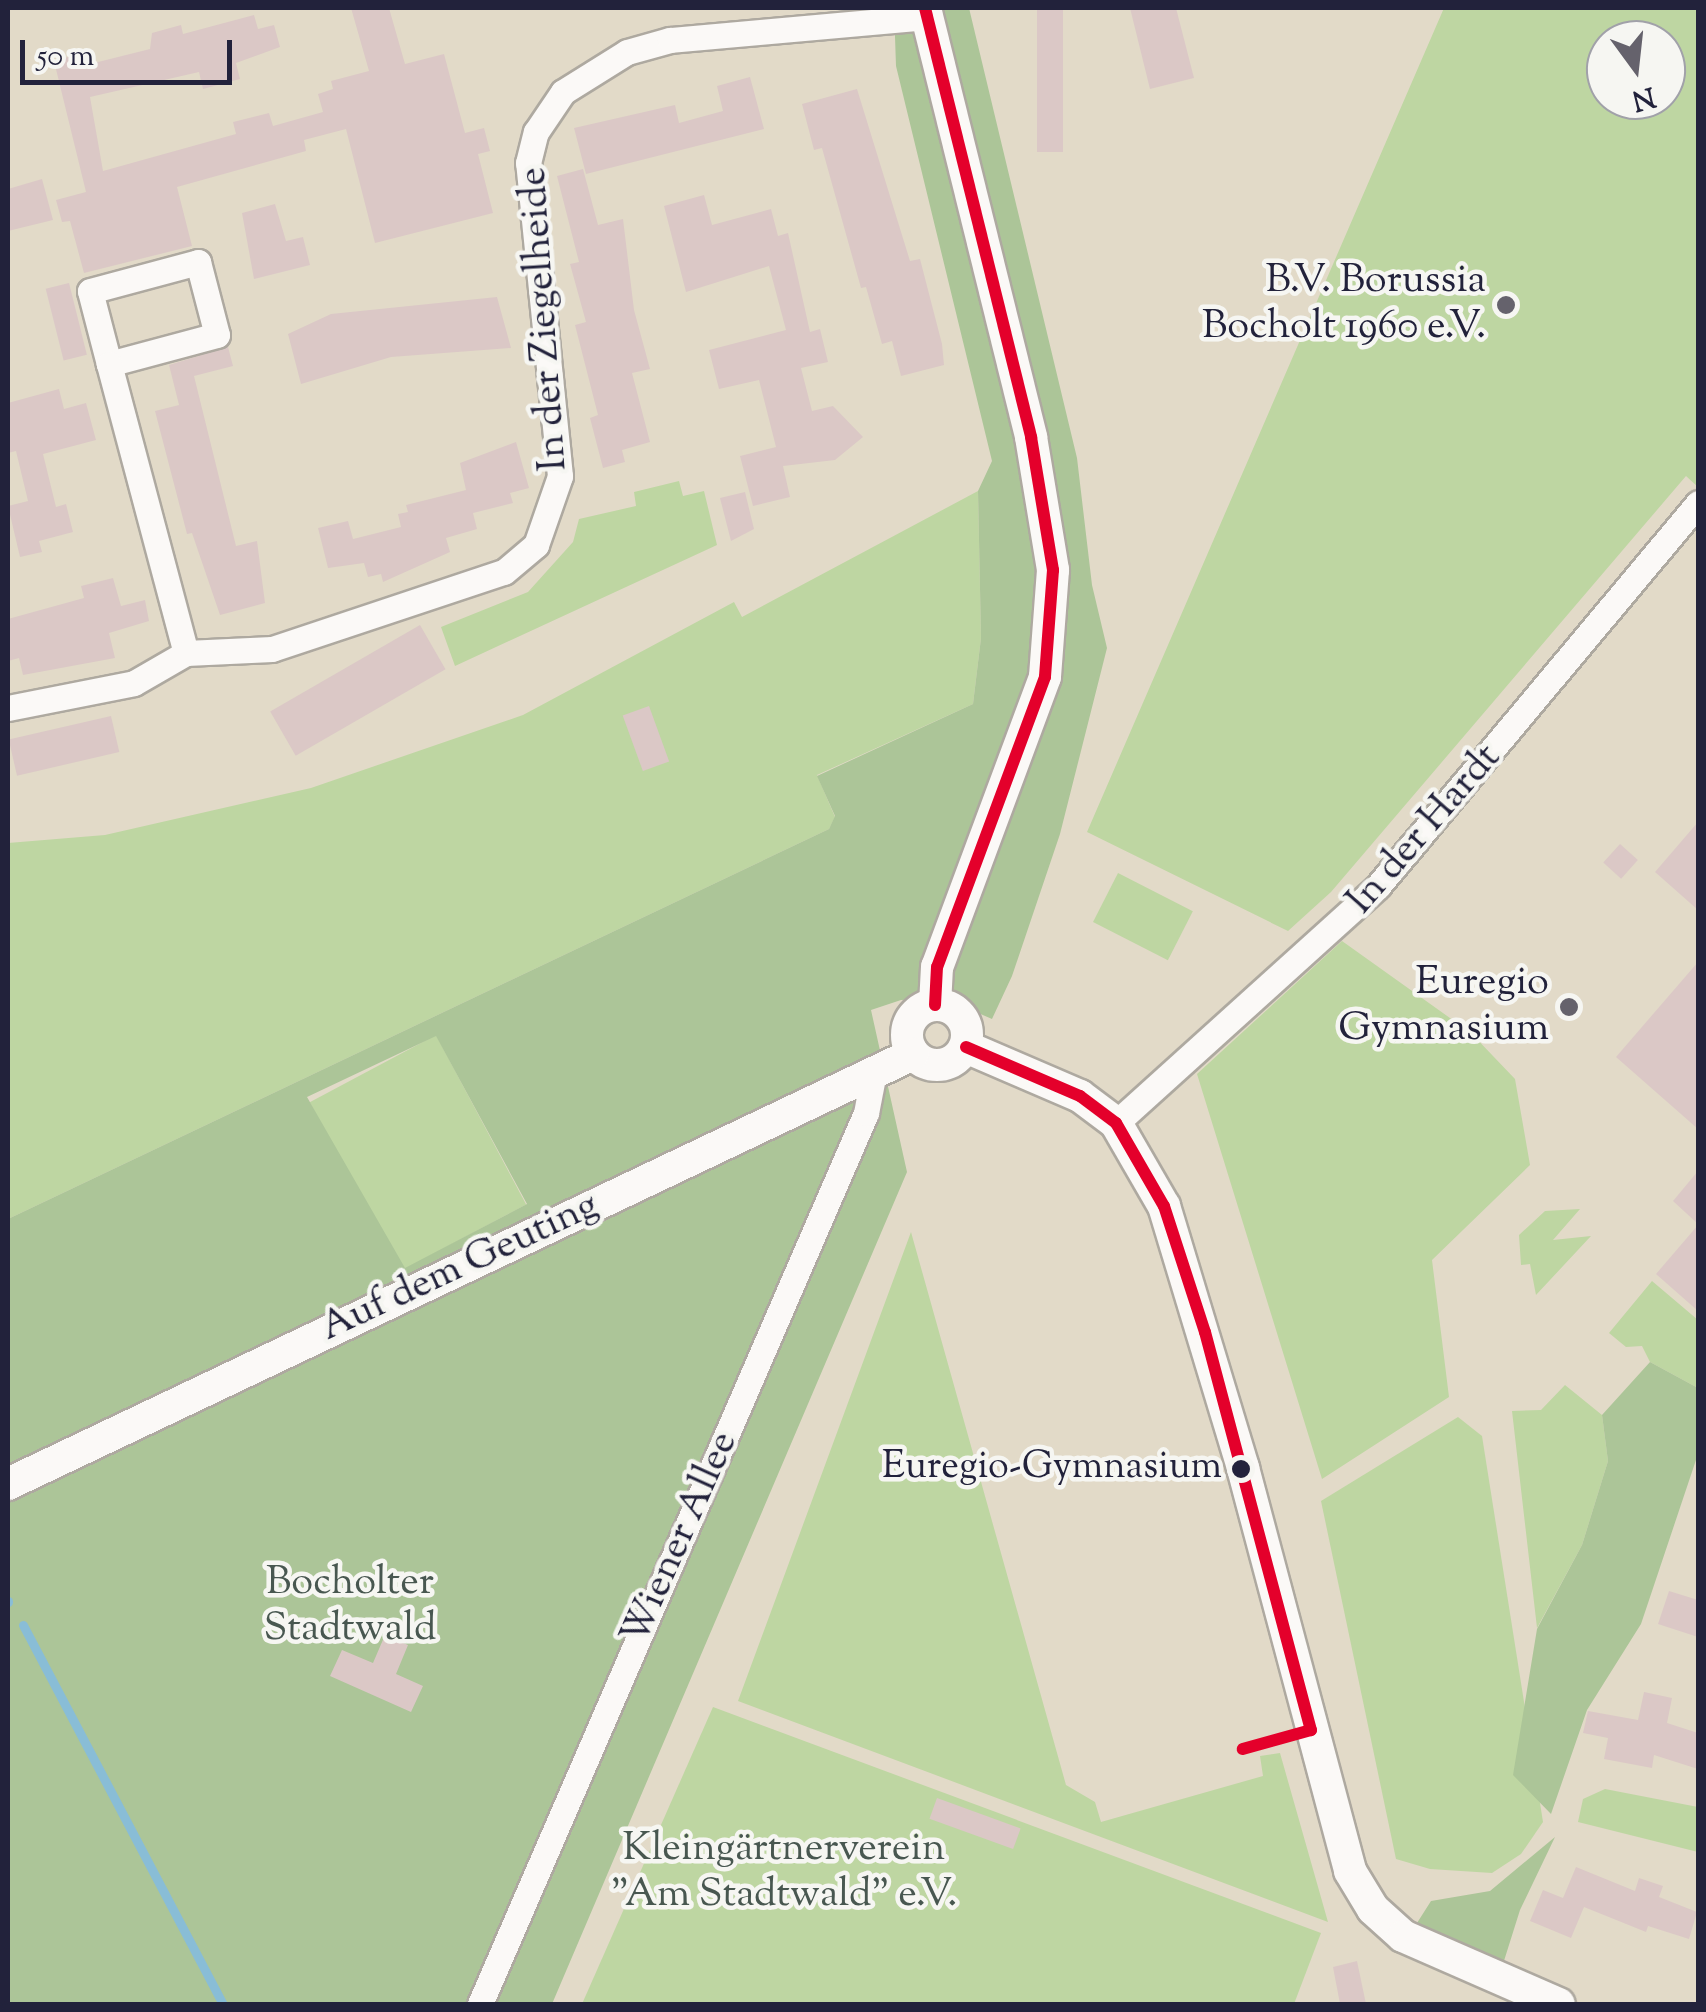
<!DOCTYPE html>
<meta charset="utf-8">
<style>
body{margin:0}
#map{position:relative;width:1706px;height:2012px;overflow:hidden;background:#e2dac8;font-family:"Sorts Mill Goudy",serif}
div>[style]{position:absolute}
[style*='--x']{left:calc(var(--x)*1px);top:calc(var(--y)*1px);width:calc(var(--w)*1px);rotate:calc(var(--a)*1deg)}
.green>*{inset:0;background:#bed6a2;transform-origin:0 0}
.forest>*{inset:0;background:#acc598}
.stream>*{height:9px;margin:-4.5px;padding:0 4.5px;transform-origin:4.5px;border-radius:4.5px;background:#89bdd6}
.building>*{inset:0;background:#dbc8c6;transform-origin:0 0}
.roads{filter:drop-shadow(2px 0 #aea9a0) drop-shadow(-2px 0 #aea9a0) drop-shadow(0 2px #aea9a0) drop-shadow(0 -2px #aea9a0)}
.minor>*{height:25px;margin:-12.5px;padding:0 12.5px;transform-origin:12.5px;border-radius:12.5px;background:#fbf9f7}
.tertiary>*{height:32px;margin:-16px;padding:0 16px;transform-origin:16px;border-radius:16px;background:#fbf9f7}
.tertiary>.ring{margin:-16px;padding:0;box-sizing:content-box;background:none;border:32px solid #fbf9f7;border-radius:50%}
.bus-1>*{height:12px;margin:-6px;padding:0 6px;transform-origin:6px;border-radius:6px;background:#e4002b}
.dots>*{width:28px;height:28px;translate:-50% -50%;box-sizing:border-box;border:5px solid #f6f6f2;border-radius:50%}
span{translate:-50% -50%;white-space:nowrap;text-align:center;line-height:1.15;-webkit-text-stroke:9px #f6f6f2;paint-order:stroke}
.bus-label{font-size:38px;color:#22223b}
.right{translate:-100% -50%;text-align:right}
.poi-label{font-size:40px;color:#22223b}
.street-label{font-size:40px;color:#22223b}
.park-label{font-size:40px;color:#485750}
.frame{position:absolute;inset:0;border:10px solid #22223b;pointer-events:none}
.north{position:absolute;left:1586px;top:20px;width:100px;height:100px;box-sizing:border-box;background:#f6f6f2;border:2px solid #a1a1a9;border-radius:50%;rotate:165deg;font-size:28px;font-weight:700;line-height:40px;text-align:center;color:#22223b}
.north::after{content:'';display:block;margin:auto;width:35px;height:45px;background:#65626c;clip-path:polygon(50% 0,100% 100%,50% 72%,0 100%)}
.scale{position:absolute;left:20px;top:40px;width:212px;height:45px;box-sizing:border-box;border:5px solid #22223b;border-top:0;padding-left:12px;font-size:30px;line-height:35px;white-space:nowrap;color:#22223b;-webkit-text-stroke:8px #f6f6f2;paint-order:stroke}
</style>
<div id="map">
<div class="green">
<i style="clip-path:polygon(evenodd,1444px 8px,1698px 8px,1698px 487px,1686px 476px,1331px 892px,1288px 931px,1087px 832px,1444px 8px,1606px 40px,1666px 40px,1666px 100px,1606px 100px,1606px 40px)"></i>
<i style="clip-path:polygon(679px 481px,683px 496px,704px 491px,717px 545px,455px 666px,441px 627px,528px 592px,573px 542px,579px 519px,636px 506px,634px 492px)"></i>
<i style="clip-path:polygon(978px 491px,981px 638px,973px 704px,817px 775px,835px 817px,829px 829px,8px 1219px,8px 843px,105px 835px,311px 788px,523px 715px,734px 602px,742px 617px)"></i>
<i style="left:1118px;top:873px;width:84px;height:55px;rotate:27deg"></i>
<i style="clip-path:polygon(1342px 941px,1471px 1033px,1515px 1079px,1530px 1165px,1432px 1260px,1449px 1397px,1322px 1479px,1197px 1074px)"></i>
<i style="left:436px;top:1035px;width:192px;height:143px;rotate:62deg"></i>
<i style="clip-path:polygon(1580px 1209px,1553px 1240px,1591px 1236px,1536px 1295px,1530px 1264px,1521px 1265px,1519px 1235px,1545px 1211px)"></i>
<i style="clip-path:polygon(911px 1232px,1066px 1785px,1095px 1802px,1101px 1822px,1263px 1776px,1260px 1756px,1280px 1753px,1328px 1922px,738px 1701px)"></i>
<i style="clip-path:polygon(1652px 1281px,1698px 1320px,1698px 1388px,1650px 1362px,1642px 1346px,1626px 1347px,1609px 1333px)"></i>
<i style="clip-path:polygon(1565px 1385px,1602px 1415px,1608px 1461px,1582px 1545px,1537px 1628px,1512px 1411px,1541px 1410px)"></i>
<i style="clip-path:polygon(1458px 1417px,1482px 1436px,1543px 1822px,1521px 1854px,1492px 1873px,1430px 1869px,1396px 1859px,1321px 1501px)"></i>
<i style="clip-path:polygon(713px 1707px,1321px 1933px,1294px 2004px,582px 2004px)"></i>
<i style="clip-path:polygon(1605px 1789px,1698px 1807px,1698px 1852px,1578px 1822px,1583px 1799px)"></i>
</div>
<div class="forest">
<i style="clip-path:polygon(evenodd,894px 8px,969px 8px,1077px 458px,1092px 585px,1107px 648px,1060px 834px,1012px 976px,992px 1019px,944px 998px,901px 1000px,871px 1010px,907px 1172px,552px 2004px,8px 2004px,8px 1219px,829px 829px,835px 816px,817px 776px,973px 704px,981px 638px,978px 491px,992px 461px,896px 66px,894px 8px,436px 1036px,527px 1204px,405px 1268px,307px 1097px,436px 1036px)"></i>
<i style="clip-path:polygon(1650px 1362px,1698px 1388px,1698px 1454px,1641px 1624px,1587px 1710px,1551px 1814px,1513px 1775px,1537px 1629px,1582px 1545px,1608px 1461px,1602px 1415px)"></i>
<i style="clip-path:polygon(1555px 1837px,1520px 1910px,1503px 1964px,1417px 1923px,1431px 1901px,1490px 1891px)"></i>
</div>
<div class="stream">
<i style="--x:8;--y:1601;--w:1;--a:90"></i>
<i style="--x:23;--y:1625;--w:429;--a:62.2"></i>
</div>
<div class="building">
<i style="clip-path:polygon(351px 8px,389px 8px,405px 64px,444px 54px,465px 133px,484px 128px,490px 151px,478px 154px,493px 213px,375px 243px,346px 129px,304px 140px,306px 151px,177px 187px,192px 246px,84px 273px,70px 221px,62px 222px,56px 200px,86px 192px,54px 61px,79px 54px,82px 66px,150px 49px,152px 33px,181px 25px,183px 34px,254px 15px,258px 29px,274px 25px,280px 47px,236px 63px,240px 79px,203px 89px,199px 72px,90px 97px,103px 171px,236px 134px,233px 122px,269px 113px,273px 126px,323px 112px,318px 94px,333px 89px,331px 81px,369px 71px)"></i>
<i style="left:1037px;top:8px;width:26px;height:144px"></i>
<i style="clip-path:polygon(1130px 8px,1176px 8px,1194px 78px,1150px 89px)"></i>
<i style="clip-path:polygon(750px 77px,764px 129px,586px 174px,574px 128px,675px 105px,679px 123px,723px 111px,717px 86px)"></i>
<i style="clip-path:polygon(857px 89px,910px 261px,920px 259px,942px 344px,944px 365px,901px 376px,892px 341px,882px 344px,866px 287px,861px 288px,822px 148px,814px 150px,802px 104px)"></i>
<i style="clip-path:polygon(583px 169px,598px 225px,623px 219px,634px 310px,650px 369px,632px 373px,650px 442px,622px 450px,625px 462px,603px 468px,590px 418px,598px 415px,575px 325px,586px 322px,570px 264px,579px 262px,557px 176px)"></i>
<i style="clip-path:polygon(42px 179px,53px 220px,8px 231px,8px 189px)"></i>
<i style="clip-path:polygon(704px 195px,712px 225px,771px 209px,778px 236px,788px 233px,810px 332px,820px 329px,828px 362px,801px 368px,812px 411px,833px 406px,863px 437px,835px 460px,783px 466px,790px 497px,753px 506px,740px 456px,776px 447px,759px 380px,719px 389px,709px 350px,786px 330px,769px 266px,686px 292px,664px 206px)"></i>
<i style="clip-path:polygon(275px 204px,286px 241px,303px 237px,310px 265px,254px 279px,242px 213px)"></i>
<i style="left:69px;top:283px;width:74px;height:24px;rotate:76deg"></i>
<i style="clip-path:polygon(497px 297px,511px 348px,391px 357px,301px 384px,288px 334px,331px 314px)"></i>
<i style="clip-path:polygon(228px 347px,233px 366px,194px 376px,236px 546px,257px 541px,265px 603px,220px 615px,192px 533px,187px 534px,155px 411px,179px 405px,169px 365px)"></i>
<i style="clip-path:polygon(59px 389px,64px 409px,86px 403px,96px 440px,43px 454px,56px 507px,66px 504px,73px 532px,39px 541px,42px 552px,20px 557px,8px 506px,28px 501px,16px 451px,8px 453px,8px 403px)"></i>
<i style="clip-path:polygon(516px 442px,529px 488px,510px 493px,513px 503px,473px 513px,477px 529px,446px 538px,450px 552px,383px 582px,381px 574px,368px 577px,364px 563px,328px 568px,318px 528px,348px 521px,353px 539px,401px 527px,398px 514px,408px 512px,406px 505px,466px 490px,460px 463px)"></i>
<i style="clip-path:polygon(745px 492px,754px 529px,731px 541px,720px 498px)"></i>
<i style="clip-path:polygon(113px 578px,121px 606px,145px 600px,149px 621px,109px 633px,115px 658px,23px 675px,19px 658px,8px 661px,8px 619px,84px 598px,81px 586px)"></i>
<i style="left:420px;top:625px;width:51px;height:173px;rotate:60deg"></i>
<i style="left:649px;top:706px;width:59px;height:28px;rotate:70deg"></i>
<i style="left:111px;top:716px;width:37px;height:105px;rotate:77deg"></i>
<i style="clip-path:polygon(1698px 822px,1698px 910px,1655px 872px)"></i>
<i style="left:1620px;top:844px;width:24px;height:25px;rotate:42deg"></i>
<i style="clip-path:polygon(1698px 962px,1698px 1129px,1616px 1057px)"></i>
<i style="clip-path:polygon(1698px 1171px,1698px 1224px,1673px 1201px)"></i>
<i style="clip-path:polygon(1698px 1225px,1698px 1311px,1656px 1274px)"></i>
<i style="clip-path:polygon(1669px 1591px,1698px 1600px,1698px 1637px,1658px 1624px)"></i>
<i style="clip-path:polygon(385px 1635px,408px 1645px,396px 1674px,423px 1686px,411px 1712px,330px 1676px,342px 1650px,373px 1663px)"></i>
<i style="clip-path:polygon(1644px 1692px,1672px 1698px,1667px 1723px,1698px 1733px,1698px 1769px,1654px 1755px,1652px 1768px,1604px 1759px,1608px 1738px,1583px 1733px,1588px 1711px,1638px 1720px)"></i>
<i style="left:937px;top:1798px;width:89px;height:22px;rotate:20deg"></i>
<i style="clip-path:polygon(1576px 1867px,1635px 1891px,1639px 1878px,1663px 1886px,1659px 1897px,1697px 1912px,1689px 1939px,1648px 1926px,1646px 1932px,1584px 1907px,1571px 1938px,1530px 1921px,1543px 1890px,1563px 1898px)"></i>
<i style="clip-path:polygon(1357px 1961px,1366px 2004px,1340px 2004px,1333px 1967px)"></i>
</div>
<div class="roads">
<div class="minor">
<i style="--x:109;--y:364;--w:75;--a:-104.6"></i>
<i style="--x:90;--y:291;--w:112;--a:-15"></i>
<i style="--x:198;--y:262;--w:75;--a:75.4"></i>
<i style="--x:217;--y:335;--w:112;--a:165"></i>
<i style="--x:109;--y:364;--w:299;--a:75.1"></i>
<i style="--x:8;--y:708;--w:128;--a:-11.2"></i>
<i style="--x:134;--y:683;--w:60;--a:-30"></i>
<i style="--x:186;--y:653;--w:86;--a:-2.7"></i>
<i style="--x:272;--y:649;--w:244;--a:-18.4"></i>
<i style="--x:504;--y:572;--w:42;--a:-40.2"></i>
<i style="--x:536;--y:545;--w:73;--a:-70.8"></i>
<i style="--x:560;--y:476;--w:315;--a:-95.8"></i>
<i style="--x:528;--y:163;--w:32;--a:-76"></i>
<i style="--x:536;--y:132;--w:48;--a:-56"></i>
<i style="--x:563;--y:92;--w:75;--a:-32"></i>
<i style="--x:627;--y:52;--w:45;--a:-15.6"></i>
<i style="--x:670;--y:40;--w:257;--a:-5.1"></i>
<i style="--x:1116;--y:1123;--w:353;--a:-42.1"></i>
<i style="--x:1378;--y:886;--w:499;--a:-50.1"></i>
<i style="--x:480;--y:2004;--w:971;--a:-66.58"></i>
<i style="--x:866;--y:1113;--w:42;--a:-79"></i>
</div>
<div class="tertiary">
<i style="--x:925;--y:8;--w:442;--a:76.1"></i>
<i style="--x:1031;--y:437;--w:135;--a:80.6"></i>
<i style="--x:1053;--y:570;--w:107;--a:94.3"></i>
<i style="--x:1045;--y:677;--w:309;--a:110.4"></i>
<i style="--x:937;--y:967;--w:38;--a:93"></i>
<i class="ring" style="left:907px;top:1005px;width:28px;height:28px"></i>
<i style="--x:966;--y:1047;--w:124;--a:23.3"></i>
<i style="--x:1080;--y:1096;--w:45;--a:36.9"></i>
<i style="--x:1116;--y:1123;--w:96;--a:60"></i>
<i style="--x:1164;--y:1206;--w:274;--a:73.2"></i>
<i style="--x:1243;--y:1468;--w:417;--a:75.1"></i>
<i style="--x:1350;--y:1871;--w:44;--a:58.8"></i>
<i style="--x:1373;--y:1909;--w:40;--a:42"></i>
<i style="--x:1403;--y:1936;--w:170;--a:23.6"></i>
<i style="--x:8;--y:1484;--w:1002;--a:-25.41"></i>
</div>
</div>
<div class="bus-1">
<i style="--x:925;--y:8;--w:442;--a:76.1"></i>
<i style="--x:1031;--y:437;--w:135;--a:80.6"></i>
<i style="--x:1053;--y:570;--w:107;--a:94.3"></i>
<i style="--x:1045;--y:677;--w:309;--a:110.4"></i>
<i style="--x:937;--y:967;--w:38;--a:93"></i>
<i style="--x:966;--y:1047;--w:124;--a:23.3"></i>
<i style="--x:1080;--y:1096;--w:45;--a:36.9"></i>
<i style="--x:1116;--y:1123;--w:96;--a:60"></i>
<i style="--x:1164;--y:1206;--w:133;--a:72"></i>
<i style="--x:1205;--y:1332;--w:412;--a:75.1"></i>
<i style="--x:1311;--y:1730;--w:71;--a:164.4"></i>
</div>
<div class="dots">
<i style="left:1506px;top:305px;background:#65626c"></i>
<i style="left:1569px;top:1007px;background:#65626c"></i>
<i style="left:1241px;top:1469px;background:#22223b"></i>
</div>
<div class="bus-label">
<span class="right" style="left:1222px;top:1469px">Euregio-Gymnasium</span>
</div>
<div class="poi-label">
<span class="right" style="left:1486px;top:305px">B.V. Borussia<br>Bocholt 1960 e.V.</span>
<span class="right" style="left:1549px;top:1007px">Euregio<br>Gymnasium</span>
</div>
<div class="street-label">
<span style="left:545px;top:319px;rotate:-94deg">In der Ziegelheide</span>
<span style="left:1425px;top:830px;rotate:-49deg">In der Hardt</span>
<span style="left:460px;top:1268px;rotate:-25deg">Auf dem Geuting</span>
<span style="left:681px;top:1539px;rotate:-66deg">Wiener Allee</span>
</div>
<div class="park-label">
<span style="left:350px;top:1607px">Bocholter<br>Stadtwald</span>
<span style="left:784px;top:1873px">Kleingärtnerverein<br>"Am Stadtwald" e.V.</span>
</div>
<div class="frame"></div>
<div class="north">N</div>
<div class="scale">50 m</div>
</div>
